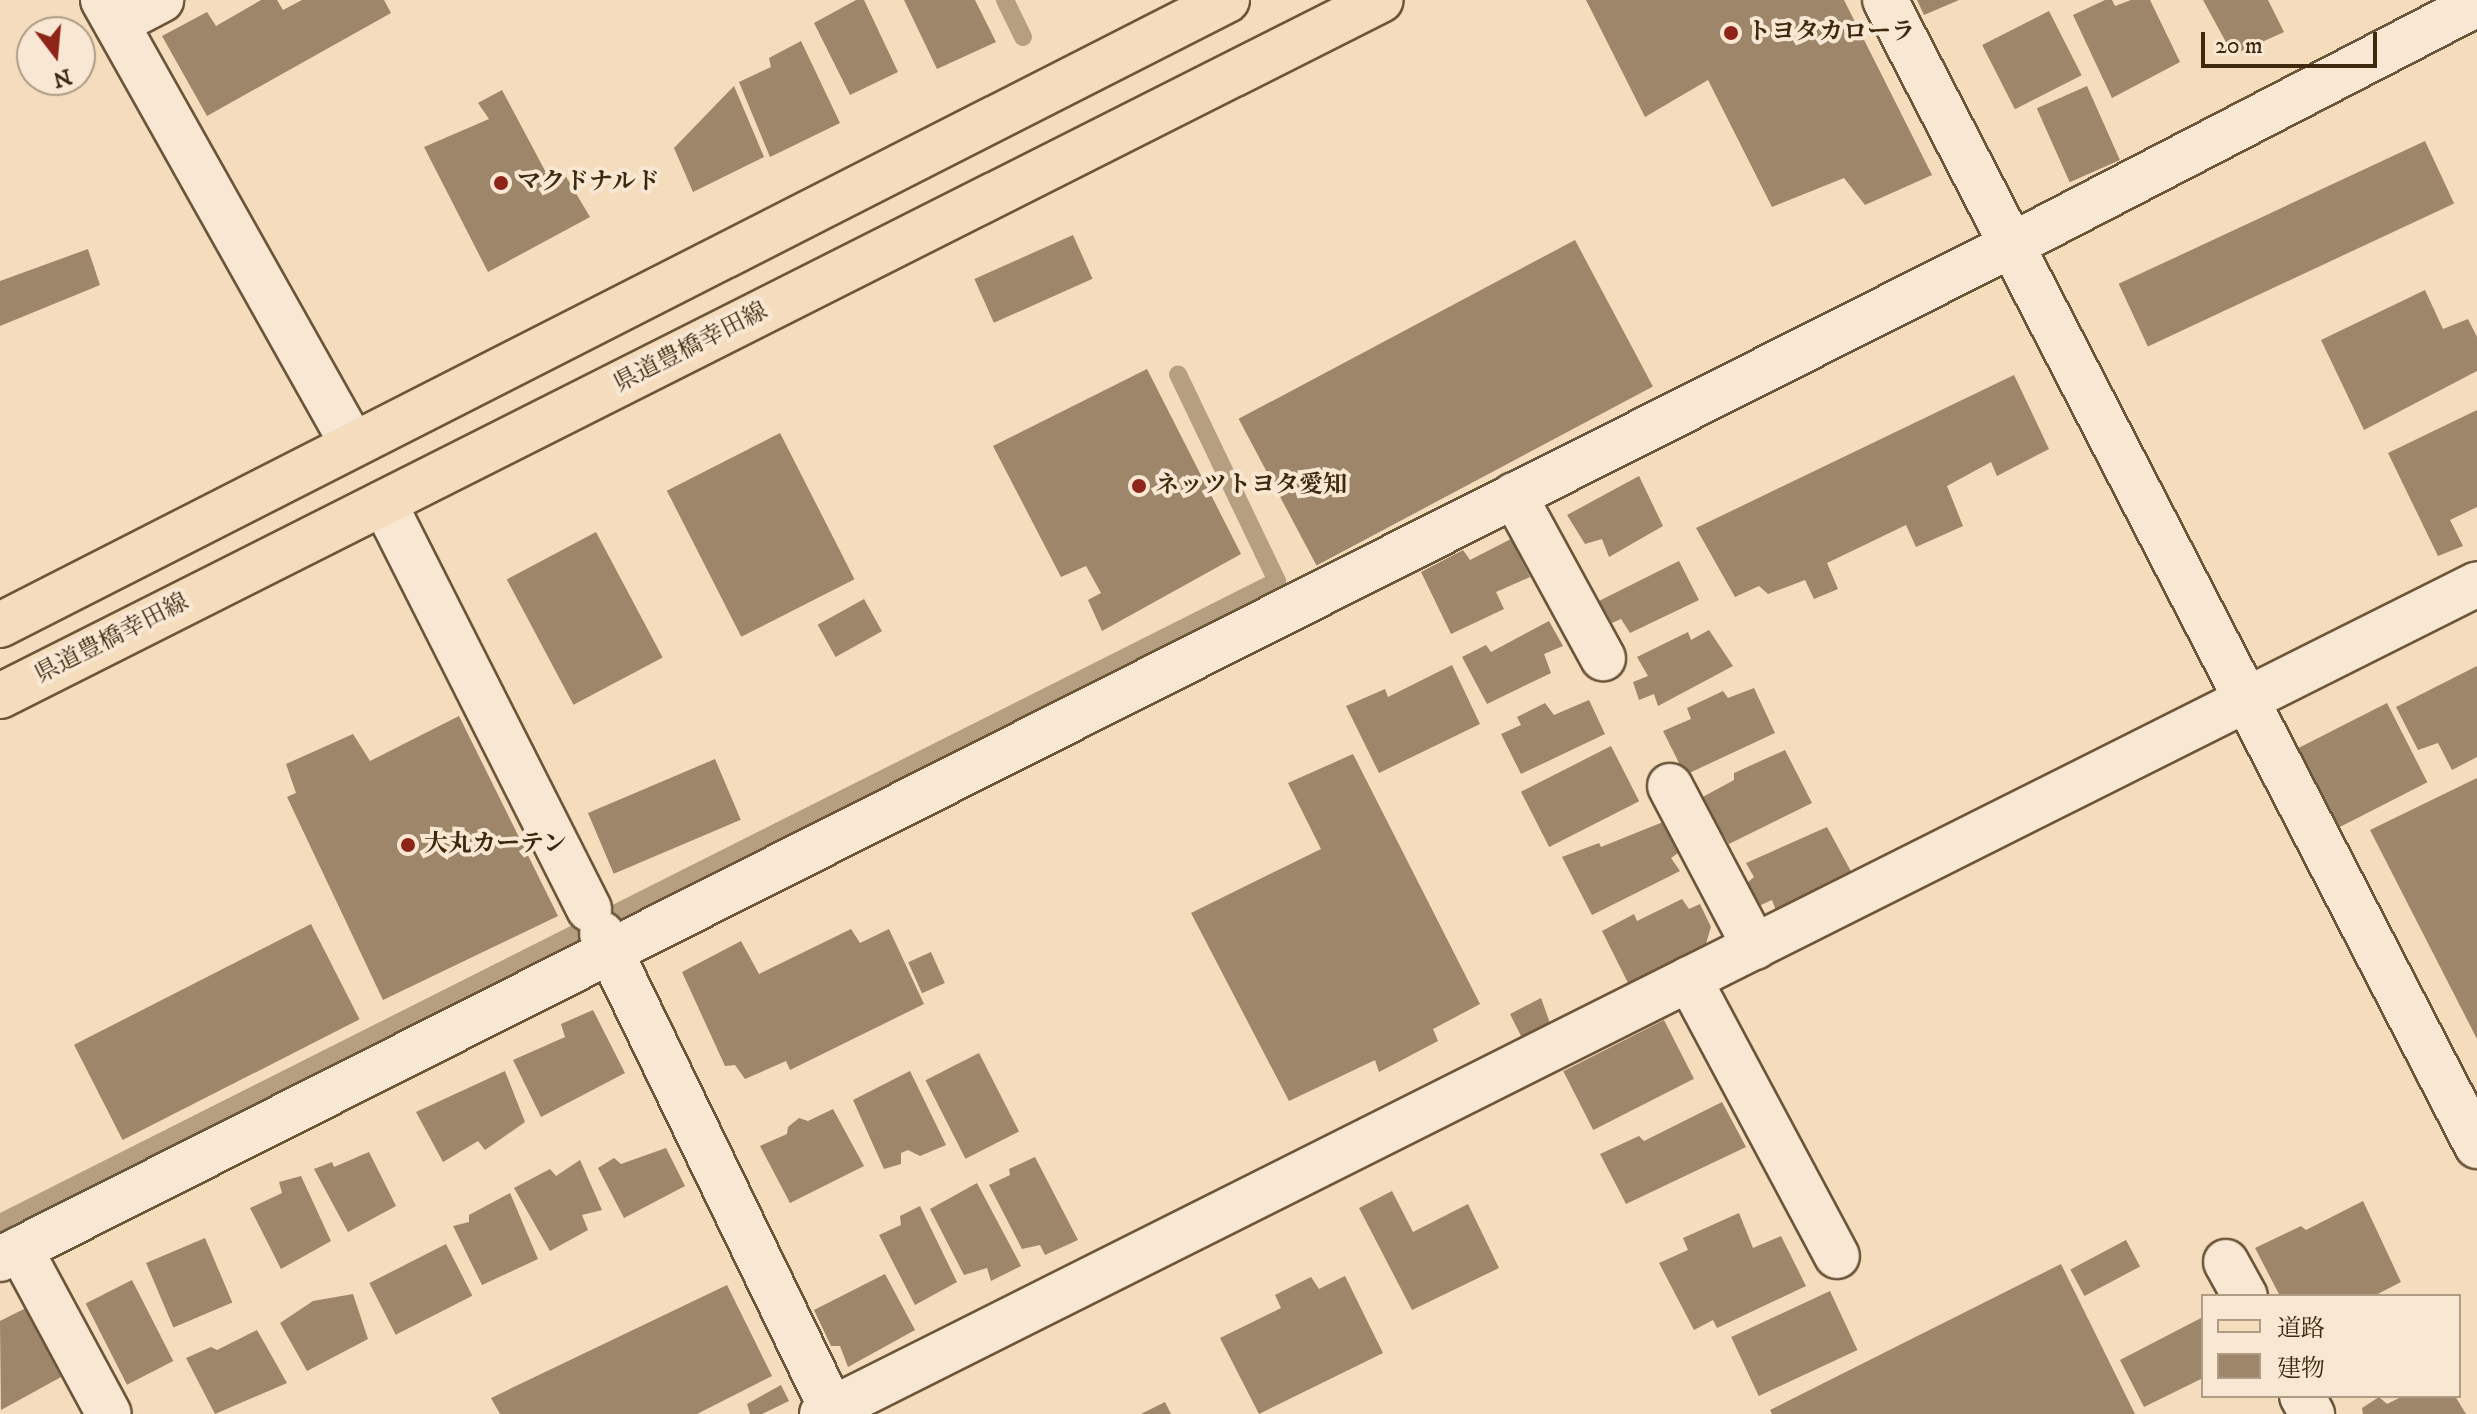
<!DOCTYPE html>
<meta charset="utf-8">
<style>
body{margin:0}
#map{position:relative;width:2477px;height:1414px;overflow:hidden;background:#f4dcbc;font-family:"IM FELL DW Pica","Noto Serif JP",serif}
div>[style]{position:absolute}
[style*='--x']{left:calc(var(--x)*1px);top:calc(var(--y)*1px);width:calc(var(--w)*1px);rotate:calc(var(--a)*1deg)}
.stream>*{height:18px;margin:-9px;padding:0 9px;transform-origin:9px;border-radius:9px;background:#b69f81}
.building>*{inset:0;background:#9d8669;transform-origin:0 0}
.roads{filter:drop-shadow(2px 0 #6c563a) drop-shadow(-2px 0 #6c563a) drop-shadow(0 2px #6c563a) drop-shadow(0 -2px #6c563a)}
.minor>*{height:44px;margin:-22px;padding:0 22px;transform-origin:22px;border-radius:22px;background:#f8e8d3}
.major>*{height:44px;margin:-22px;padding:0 22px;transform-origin:22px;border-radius:22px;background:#f4dcbc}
.dots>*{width:22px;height:22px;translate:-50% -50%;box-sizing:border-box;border:4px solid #f8e8d3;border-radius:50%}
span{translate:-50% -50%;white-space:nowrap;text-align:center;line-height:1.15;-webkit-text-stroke:8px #f8e8d3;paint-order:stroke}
.poi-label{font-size:24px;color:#3e290f;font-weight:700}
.left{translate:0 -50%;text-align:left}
.street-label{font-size:24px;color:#3e290f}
.legend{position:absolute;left:2201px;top:1294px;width:260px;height:104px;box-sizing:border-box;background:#f8e8d3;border:2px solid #ae9c85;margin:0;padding:10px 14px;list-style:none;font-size:24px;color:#3e290f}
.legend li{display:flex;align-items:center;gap:16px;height:40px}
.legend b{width:40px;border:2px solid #ae9c85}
.north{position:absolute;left:16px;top:16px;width:80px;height:80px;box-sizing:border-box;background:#f8e8d3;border:2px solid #ae9c85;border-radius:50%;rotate:164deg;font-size:22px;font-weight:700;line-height:32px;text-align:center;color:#3e290f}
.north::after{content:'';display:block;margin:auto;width:28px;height:36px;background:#8f2418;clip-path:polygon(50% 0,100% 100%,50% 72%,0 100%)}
.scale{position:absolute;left:2201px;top:32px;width:176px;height:36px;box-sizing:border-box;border:4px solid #3e290f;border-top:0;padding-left:10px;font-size:24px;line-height:28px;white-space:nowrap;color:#3e290f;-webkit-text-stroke:6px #f8e8d3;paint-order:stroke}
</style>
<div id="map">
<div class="stream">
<i style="--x:1005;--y:0;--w:41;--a:64.1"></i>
<i style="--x:0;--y:1223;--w:1429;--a:-26.69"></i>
<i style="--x:1277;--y:581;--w:229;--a:-115.6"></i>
</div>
<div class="building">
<i style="clip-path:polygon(261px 0,277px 0,283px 10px,302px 0,384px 0,391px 13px,207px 116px,162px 36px,207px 12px,216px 26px)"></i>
<i style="clip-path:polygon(856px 0,864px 0,898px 72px,850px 95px,814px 23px)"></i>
<i style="clip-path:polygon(904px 0,975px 0,996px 42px,937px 69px)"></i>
<i style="clip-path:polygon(1586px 0,1844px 0,1932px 175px,1865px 205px,1844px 178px,1772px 207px,1708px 80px,1645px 117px)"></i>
<i style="clip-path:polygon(1917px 0,1959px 0,1924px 15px)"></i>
<i style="clip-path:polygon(2105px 0,2112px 0,2115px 6px,2131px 0,2150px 0,2180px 62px,2112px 98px,2073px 15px)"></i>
<i style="clip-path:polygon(2203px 0,2268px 0,2284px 32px,2233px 55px)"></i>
<i style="left:2049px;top:11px;width:72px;height:75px;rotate:63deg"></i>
<i style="clip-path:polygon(801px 41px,840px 123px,770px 157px,739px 82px,771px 67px,769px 58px)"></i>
<i style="clip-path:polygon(734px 86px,764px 157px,693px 192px,674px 148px)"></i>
<i style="left:2087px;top:86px;width:81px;height:55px;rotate:66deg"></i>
<i style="clip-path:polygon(502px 90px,550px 180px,565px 175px,590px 217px,488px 272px,424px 147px,489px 119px,478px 103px)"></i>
<i style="left:2425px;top:141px;width:69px;height:338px;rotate:65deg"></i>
<i style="left:1073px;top:235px;width:48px;height:108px;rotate:66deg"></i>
<i style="left:1575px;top:240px;width:166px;height:381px;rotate:62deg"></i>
<i style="clip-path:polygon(88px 249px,100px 285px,0 326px,0 281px)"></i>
<i style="clip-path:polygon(2425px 290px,2443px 329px,2468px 319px,2477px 337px,2477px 371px,2364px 430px,2321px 340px)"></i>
<i style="clip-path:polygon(1147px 369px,1241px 554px,1102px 631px,1088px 600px,1101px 593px,1086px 566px,1061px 577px,993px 446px)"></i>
<i style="clip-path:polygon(2014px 375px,2049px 449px,1997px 476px,1991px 462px,1947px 486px,1963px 526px,1916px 547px,1906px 525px,1827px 563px,1838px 589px,1814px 599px,1805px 580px,1768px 594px,1759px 586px,1735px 597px,1696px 528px)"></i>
<i style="clip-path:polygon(2477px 410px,2477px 507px,2450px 520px,2463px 546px,2438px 556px,2388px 453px)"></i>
<i style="left:780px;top:433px;width:164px;height:127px;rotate:63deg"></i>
<i style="clip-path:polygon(1639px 476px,1663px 526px,1609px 557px,1602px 539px,1585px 544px,1567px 515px)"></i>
<i style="left:596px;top:532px;width:142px;height:101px;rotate:62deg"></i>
<i style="clip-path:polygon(1511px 539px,1530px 577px,1496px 592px,1504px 609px,1451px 634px,1421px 572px,1463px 550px,1470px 560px)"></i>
<i style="clip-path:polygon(1679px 561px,1699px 600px,1630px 633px,1621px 619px,1612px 623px,1599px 601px)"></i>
<i style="left:864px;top:599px;width:37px;height:53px;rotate:61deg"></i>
<i style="clip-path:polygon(1549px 621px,1563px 646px,1544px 654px,1551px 673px,1487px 704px,1462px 657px,1486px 645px,1491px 652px)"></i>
<i style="clip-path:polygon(1709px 630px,1733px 666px,1658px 706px,1654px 694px,1639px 700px,1633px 682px,1648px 676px,1637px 657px,1688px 632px,1691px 640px)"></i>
<i style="clip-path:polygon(1452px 665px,1480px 724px,1379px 773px,1346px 706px,1385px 689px,1388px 697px)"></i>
<i style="clip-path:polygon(2477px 666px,2477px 757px,2452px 770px,2438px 743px,2418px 750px,2396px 707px)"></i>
<i style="clip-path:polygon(1754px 688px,1775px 733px,1685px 775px,1663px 731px,1691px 719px,1687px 708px,1723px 691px,1728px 698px)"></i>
<i style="clip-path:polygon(1589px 700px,1605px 734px,1521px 774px,1501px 734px,1521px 725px,1517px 717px,1545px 703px,1554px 715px)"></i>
<i style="left:2387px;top:703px;width:89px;height:106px;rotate:63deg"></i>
<i style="clip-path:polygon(459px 716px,558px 916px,383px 1000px,287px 797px,296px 793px,286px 764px,353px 734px,370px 761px)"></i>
<i style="left:1611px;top:746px;width:62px;height:101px;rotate:63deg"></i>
<i style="clip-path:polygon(1785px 750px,1812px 803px,1729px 844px,1723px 834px,1719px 834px,1699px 799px,1734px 780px,1734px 773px)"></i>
<i style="clip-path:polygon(1353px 754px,1480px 1004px,1433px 1029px,1438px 1041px,1379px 1072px,1375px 1060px,1289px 1101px,1191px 913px,1321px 849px,1288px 783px)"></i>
<i style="left:715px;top:759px;width:66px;height:138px;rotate:67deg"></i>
<i style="clip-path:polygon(2477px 778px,2477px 1039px,2370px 830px)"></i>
<i style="clip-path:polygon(1663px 822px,1678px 853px,1671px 858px,1680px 871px,1592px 915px,1562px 857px,1599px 843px,1601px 847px)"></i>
<i style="clip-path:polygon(1827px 827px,1853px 875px,1778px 916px,1772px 900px,1750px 910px,1740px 889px,1754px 877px,1746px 863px)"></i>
<i style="clip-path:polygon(1682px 899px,1689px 909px,1700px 904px,1711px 927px,1705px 947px,1629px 985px,1602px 931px,1634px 914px,1637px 921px)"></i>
<i style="left:311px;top:924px;width:107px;height:266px;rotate:63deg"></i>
<i style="clip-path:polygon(851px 929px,860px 943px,889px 929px,924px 1004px,790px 1070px,786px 1061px,745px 1079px,735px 1065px,725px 1066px,682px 972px,741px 941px,759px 974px)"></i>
<i style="left:931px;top:952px;width:34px;height:25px;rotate:66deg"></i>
<i style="clip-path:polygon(1541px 998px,1551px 1026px,1524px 1042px,1510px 1014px)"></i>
<i style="clip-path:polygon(593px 1010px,625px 1073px,541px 1117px,513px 1060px,565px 1037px,561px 1024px)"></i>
<i style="left:1664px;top:1020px;width:66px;height:113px;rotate:63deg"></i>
<i style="left:979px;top:1053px;width:88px;height:60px;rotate:63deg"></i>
<i style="clip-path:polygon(505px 1071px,525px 1122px,485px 1150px,478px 1141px,443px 1162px,416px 1112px)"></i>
<i style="clip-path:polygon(910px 1071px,946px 1145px,920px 1156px,908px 1150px,901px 1153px,901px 1164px,884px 1169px,853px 1100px)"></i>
<i style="clip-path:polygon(1722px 1102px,1746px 1147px,1626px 1204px,1600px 1154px,1639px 1136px,1644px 1141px)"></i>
<i style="clip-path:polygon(833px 1109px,864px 1166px,790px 1203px,760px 1146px,787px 1134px,788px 1127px,799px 1118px,808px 1121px)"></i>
<i style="clip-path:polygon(666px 1148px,685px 1186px,624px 1218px,598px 1168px,614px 1158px,621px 1164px)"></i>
<i style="clip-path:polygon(369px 1152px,396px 1206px,348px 1232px,314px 1169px,332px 1162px,334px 1167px)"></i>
<i style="clip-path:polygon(1035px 1157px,1078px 1240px,1045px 1255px,1040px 1245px,1022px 1249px,989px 1185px,1010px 1175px,1009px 1169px)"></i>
<i style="clip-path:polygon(580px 1160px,602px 1210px,582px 1215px,588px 1230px,550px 1251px,514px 1188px,550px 1169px,556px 1176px)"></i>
<i style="clip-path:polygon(301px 1176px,331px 1241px,281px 1269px,250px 1208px,282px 1193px,279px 1182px)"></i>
<i style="clip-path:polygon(977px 1183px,1021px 1266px,991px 1281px,987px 1268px,964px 1275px,930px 1209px)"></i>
<i style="clip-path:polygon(1392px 1191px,1413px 1232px,1468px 1204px,1499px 1268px,1412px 1310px,1359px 1208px)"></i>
<i style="clip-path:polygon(510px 1193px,538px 1259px,482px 1285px,453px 1226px,469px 1222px,469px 1215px)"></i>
<i style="clip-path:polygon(2363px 1201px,2401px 1282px,2374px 1296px,2280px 1296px,2255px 1248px,2301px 1226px,2306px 1230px)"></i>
<i style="clip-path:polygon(920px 1206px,957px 1282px,915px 1305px,879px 1235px,901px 1225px,900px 1216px)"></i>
<i style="clip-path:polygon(1739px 1213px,1753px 1248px,1781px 1236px,1806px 1286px,1717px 1328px,1713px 1320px,1694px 1330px,1659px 1263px,1688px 1250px,1683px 1238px)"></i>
<i style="left:205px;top:1238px;width:70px;height:64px;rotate:67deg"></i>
<i style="left:2126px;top:1240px;width:30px;height:63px;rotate:62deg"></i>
<i style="left:446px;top:1244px;width:58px;height:86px;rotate:63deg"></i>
<i style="clip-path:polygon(2061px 1264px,2135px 1414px,1772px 1414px,1770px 1410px)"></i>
<i style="clip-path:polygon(885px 1274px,915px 1330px,848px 1367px,840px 1346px,831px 1346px,814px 1310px)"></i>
<i style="clip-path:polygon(1345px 1276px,1383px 1353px,1259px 1414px,1220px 1338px,1281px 1308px,1275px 1295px,1311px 1277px,1319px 1289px)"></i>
<i style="left:132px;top:1280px;width:91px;height:52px;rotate:63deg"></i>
<i style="clip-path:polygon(727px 1285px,772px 1376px,697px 1414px,500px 1414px,491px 1398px)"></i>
<i style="left:1830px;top:1291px;width:65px;height:109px;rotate:65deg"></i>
<i style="clip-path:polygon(353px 1294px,368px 1339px,307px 1371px,280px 1323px,313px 1301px)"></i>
<i style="clip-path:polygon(26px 1308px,61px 1377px,1px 1410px,0 1321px)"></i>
<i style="clip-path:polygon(2203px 1317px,2203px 1378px,2144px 1407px,2120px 1360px)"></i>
<i style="clip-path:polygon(257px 1330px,287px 1383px,215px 1414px,186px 1358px,211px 1347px,217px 1350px)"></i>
<i style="clip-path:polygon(781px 1385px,789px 1401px,762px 1414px,750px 1414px,747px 1404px)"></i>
<i style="clip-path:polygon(2403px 1396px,2455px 1396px,2466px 1414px,2363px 1414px,2362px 1408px,2379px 1397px,2387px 1404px)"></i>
<i style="clip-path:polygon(1165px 1402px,1171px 1414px,1141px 1414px)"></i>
</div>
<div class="roads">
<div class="minor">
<i style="--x:103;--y:0;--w:510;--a:60.67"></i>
<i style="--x:1885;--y:0;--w:1290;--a:62.68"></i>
<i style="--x:117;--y:23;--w:50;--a:-27.6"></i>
<i style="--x:1514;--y:495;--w:186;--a:61.4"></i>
<i style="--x:384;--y:503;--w:455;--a:63.2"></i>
<i style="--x:1670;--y:786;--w:182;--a:62.2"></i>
<i style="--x:602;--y:934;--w:533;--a:64.2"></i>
<i style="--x:1689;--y:979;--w:314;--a:61.9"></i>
<i style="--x:20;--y:1249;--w:187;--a:61.7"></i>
<i style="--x:0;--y:1259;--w:2251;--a:-26.75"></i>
<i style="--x:2010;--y:246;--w:526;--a:-27.39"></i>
<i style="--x:2226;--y:1262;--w:39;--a:61"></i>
<i style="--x:2302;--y:1396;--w:21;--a:61"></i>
<i style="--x:822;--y:1414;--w:1851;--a:-26.63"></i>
</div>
<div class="major">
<i style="--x:0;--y:625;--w:1377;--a:-26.99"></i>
<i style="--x:0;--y:696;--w:1546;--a:-26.75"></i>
</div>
</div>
<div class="dots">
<i style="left:1731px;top:33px;background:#8f2418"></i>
<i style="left:501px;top:183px;background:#8f2418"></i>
<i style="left:1139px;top:486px;background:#8f2418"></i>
<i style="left:408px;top:845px;background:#8f2418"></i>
</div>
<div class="poi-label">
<span class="left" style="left:1747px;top:33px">トヨタカローラ</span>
<span class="left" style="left:517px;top:183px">マクドナルド</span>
<span class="left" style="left:1155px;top:486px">ネッツトヨタ愛知</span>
<span class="left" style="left:424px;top:845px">大丸カーテン</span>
</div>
<div class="street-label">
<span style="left:691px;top:348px;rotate:-27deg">県道豊橋幸田線</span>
<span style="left:112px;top:639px;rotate:-27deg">県道豊橋幸田線</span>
</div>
<ul class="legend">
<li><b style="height:10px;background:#f4dcbc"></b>道路</li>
<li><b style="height:22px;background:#9d8669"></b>建物</li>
</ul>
<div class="north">N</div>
<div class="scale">20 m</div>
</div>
